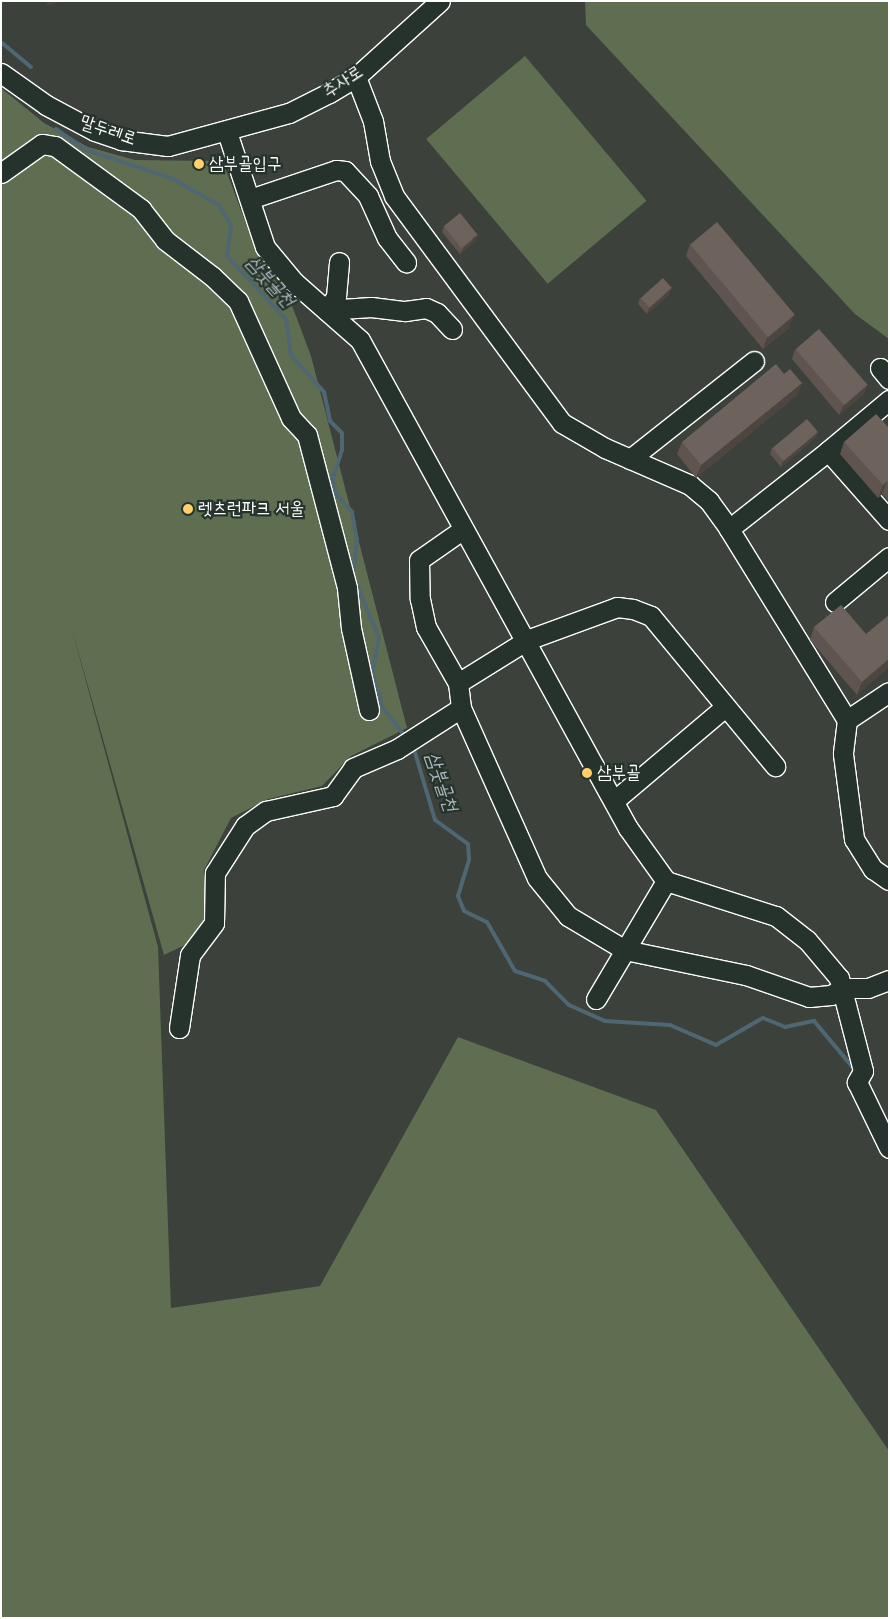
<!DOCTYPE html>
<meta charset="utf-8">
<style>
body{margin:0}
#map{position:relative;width:890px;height:1619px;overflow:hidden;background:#3c413b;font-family:Mynerve,"Poor Story",sans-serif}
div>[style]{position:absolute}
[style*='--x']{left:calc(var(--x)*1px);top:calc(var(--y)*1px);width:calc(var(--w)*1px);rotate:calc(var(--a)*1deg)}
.green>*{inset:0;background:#5f6e50;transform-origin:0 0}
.stream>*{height:4px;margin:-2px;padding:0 2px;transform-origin:2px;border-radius:2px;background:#4f6773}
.roads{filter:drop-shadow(1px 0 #fff) drop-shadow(-1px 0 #fff) drop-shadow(0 1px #fff) drop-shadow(0 -1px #fff)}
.minor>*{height:19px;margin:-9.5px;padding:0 9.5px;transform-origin:9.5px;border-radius:9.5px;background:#26332d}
.wall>*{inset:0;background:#5f544f}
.shaded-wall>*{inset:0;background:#4d4540}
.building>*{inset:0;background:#6e625c;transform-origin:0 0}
.dots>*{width:14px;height:14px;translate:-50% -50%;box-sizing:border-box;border:2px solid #26332d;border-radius:50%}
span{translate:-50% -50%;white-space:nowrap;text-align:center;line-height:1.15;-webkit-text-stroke:4.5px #26332d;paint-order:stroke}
.street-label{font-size:18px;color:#fff}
.poi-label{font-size:18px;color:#fff}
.left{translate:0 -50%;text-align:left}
.water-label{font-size:19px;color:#b0bbc0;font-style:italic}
.frame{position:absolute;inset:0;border:2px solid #fff;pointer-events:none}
</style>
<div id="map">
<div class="green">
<i style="clip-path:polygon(585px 1px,889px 1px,889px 339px,855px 314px,586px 25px)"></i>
<i style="left:525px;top:56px;width:189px;height:129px;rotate:50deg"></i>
<i style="clip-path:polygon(1px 88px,44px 123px,88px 147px,135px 160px,214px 161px,224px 165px,262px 266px,288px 295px,311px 356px,407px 728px,351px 756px,322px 786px,268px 799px,231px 818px,204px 870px,210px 910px,189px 943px,164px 955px,71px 626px,158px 947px,171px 1308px,320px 1286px,458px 1037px,656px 1110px,889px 1451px,889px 1618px,1px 1618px)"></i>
</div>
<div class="stream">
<i style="--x:1;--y:42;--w:39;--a:40"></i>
<i style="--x:56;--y:129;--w:37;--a:35"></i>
<i style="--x:86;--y:150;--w:89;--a:18.2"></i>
<i style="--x:171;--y:178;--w:55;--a:29.4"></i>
<i style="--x:219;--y:205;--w:23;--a:59"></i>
<i style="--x:231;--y:225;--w:31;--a:97"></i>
<i style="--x:227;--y:256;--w:86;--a:46.9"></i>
<i style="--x:286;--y:319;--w:36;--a:82"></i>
<i style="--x:291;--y:355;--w:50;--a:48.3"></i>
<i style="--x:324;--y:392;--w:30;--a:78"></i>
<i style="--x:330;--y:421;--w:17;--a:45"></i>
<i style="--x:342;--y:433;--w:17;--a:90"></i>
<i style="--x:342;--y:450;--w:32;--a:108"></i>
<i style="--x:332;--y:480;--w:15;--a:74"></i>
<i style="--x:336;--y:494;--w:24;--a:48"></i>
<i style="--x:352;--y:512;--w:27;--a:80"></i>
<i style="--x:357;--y:539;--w:37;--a:96"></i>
<i style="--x:353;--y:576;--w:67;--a:67.2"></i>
<i style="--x:379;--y:638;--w:36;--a:101"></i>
<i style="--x:372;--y:673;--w:37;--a:73"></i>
<i style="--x:383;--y:708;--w:37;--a:52"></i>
<i style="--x:413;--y:746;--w:77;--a:73.4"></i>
<i style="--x:435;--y:820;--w:41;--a:36"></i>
<i style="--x:468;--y:844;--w:16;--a:86"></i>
<i style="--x:469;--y:860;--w:38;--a:107"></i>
<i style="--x:458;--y:896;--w:16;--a:68"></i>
<i style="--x:464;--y:911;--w:25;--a:26"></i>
<i style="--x:487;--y:922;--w:56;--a:60.3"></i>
<i style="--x:515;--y:971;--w:32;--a:18"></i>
<i style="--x:545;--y:981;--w:34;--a:45"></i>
<i style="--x:569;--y:1005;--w:39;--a:24"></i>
<i style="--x:605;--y:1021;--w:65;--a:3.5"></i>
<i style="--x:670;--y:1025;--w:50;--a:23.5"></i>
<i style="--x:716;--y:1045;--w:54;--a:-29.9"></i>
<i style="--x:763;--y:1018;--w:24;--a:22"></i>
<i style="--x:785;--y:1027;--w:30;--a:-12"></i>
<i style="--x:814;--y:1021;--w:64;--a:50.1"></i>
</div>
<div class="roads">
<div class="minor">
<i style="--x:1;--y:73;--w:55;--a:35.4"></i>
<i style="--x:46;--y:105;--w:55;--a:28"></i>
<i style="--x:95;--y:131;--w:28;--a:19"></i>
<i style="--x:121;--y:140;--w:47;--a:7.3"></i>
<i style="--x:168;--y:146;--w:125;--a:-15.3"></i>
<i style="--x:289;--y:113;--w:45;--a:-26.6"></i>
<i style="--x:329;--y:93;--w:31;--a:-31"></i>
<i style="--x:356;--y:77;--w:113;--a:-42.1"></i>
<i style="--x:356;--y:77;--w:47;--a:68.9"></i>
<i style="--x:373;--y:121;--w:41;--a:80.1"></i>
<i style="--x:380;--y:161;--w:38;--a:68"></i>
<i style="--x:394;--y:196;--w:282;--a:53.5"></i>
<i style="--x:562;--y:423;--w:50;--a:30.2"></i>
<i style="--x:605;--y:448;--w:93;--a:23.5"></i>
<i style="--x:690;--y:485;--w:25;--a:40"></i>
<i style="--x:709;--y:501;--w:34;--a:54"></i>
<i style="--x:729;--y:529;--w:225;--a:58.3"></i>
<i style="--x:847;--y:720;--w:34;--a:97"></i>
<i style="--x:843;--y:754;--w:86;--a:82.6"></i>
<i style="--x:854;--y:839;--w:36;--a:58"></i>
<i style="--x:873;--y:869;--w:19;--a:35"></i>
<i style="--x:227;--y:132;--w:121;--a:71.7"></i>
<i style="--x:265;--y:247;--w:45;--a:50.4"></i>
<i style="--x:294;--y:282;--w:88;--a:41.3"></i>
<i style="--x:360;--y:340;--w:557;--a:61.23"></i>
<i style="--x:628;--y:828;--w:65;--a:54.4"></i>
<i style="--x:666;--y:881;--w:115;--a:17.7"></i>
<i style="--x:776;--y:916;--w:39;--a:38"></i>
<i style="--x:807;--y:940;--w:50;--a:49.9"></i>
<i style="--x:839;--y:978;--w:96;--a:75.5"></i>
<i style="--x:863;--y:1071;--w:13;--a:119"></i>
<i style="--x:857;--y:1082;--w:73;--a:64.1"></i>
<i style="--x:1;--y:173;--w:50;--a:-35.3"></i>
<i style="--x:42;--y:144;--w:13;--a:9"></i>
<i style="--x:55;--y:146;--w:107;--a:36.2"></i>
<i style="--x:141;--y:209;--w:39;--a:52"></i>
<i style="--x:165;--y:240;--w:59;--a:37.5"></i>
<i style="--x:212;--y:276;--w:36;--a:44"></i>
<i style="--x:238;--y:301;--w:128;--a:65.6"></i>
<i style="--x:291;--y:418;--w:23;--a:47"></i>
<i style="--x:307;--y:435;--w:158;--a:75.3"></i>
<i style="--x:347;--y:588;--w:40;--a:84.3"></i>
<i style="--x:351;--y:628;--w:84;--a:77.6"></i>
<i style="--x:250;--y:199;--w:91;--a:-18.6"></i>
<i style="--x:336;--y:170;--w:9;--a:6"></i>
<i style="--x:345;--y:171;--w:34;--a:47"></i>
<i style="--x:368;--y:196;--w:46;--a:65.7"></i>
<i style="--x:387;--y:238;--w:31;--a:52"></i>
<i style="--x:326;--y:310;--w:45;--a:-3.8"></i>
<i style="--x:371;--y:307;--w:34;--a:7"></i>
<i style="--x:405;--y:311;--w:21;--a:-8"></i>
<i style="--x:426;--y:308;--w:12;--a:24"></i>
<i style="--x:437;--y:313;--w:22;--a:47"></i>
<i style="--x:326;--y:310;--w:16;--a:-52"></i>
<i style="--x:336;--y:297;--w:35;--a:-85"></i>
<i style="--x:880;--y:368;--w:14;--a:51"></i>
<i style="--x:889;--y:400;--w:80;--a:140.1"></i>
<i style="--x:828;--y:451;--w:92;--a:48.5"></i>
<i style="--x:630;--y:459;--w:158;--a:-38.3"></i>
<i style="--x:729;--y:529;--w:126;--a:-38.2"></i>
<i style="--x:462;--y:530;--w:52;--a:145.1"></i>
<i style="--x:419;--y:560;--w:39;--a:89"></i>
<i style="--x:420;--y:599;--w:29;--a:78"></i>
<i style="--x:426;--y:627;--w:64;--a:60.3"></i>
<i style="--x:458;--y:683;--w:25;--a:83"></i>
<i style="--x:461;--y:708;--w:186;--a:65.9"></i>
<i style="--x:537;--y:878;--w:49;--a:50.8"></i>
<i style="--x:568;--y:916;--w:66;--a:30.8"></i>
<i style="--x:625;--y:950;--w:124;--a:11.7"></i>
<i style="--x:746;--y:975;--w:67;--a:19.2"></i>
<i style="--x:809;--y:997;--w:22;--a:-5"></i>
<i style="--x:831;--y:995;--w:14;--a:-30"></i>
<i style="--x:843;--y:988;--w:25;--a:0"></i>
<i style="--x:868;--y:988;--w:22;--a:-21"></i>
<i style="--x:835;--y:602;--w:70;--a:-39.8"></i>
<i style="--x:458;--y:683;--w:81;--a:-31.9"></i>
<i style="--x:527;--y:640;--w:96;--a:-20.1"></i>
<i style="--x:617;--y:607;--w:16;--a:7"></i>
<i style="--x:633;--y:609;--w:19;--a:21"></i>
<i style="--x:651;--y:616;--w:195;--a:50.4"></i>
<i style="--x:847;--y:720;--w:50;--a:-33.7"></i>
<i style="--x:615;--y:800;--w:144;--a:-40.2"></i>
<i style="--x:596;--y:999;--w:137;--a:-59.3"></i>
<i style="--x:179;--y:1028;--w:74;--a:-81.4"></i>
<i style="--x:190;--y:955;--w:40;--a:-53"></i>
<i style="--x:214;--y:923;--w:50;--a:-88.9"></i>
<i style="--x:215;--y:873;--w:56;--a:-57.4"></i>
<i style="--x:245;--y:826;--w:26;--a:-36"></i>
<i style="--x:266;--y:811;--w:69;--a:-12.6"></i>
<i style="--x:333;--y:796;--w:34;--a:-54"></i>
<i style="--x:353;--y:768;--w:48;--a:-23.4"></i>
<i style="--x:397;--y:749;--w:76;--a:-32.6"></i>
</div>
</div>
<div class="wall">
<i style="clip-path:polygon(444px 226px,476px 241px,460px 254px,442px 232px)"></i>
<i style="clip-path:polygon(690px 244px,789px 328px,763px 349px,686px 256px)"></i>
<i style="clip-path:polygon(670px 294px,647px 314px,638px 304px,640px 298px)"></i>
<i style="clip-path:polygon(795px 349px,867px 385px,864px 394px,839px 415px,792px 359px)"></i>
<i style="clip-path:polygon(784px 374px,802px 383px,797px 395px,696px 478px,677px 454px,682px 442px)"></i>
<i style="clip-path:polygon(889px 428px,889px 501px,882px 494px,878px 498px,840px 454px,844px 442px)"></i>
<i style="clip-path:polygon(818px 432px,815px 438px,781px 467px,770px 454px,772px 448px)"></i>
<i style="clip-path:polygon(889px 615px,857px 695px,810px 640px,814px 627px,866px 634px)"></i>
</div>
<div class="shaded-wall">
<i style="clip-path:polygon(53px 1px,64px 1px,46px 6px,47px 3px)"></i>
<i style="clip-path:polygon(478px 235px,476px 241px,460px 254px,463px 248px)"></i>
<i style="clip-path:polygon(672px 288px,670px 294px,647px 314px,649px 308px)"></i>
<i style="clip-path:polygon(794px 315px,789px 328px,763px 349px,767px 337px)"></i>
<i style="clip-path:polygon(802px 383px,797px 395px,696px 478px,701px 465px)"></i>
<i style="clip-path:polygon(867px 385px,864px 394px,839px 415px,843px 406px)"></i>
<i style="clip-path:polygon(818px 432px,815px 438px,781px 467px,783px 461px)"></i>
<i style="clip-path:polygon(887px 481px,882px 494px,878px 498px,883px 485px)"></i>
<i style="clip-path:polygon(889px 659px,889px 668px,857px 695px,862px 682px)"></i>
</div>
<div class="building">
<i style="left:460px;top:213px;width:28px;height:21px;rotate:51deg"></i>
<i style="left:717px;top:222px;width:121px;height:35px;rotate:50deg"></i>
<i style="left:663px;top:278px;width:13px;height:30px;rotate:48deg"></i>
<i style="left:819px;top:329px;width:74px;height:31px;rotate:49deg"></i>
<i style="clip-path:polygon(776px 364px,784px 374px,790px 369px,802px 383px,701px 465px,682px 442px)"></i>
<i style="clip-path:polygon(876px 414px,889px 428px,889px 483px,887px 481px,883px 485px,844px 442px)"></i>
<i style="left:807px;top:419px;width:17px;height:45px;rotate:50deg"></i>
<i style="clip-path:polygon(841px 605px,866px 634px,889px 615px,889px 659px,862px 682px,814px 627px)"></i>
</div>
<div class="dots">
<i style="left:199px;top:164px;background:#ffd166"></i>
<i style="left:188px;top:509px;background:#ffd166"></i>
<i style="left:587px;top:773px;background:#ffd166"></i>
</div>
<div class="street-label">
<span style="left:343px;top:82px;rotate:-33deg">추사로</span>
<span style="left:108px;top:131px;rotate:19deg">말두레로</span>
</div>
<div class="poi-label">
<span class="left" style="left:209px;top:164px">삼부골입구</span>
<span class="left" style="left:198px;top:509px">렛츠런파크 서울</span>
<span class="left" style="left:597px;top:773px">삼부골</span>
</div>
<div class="water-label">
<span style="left:270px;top:282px;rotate:48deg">삼붓골천</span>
<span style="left:441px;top:782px;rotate:71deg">삼붓골천</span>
</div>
<div class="frame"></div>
</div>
